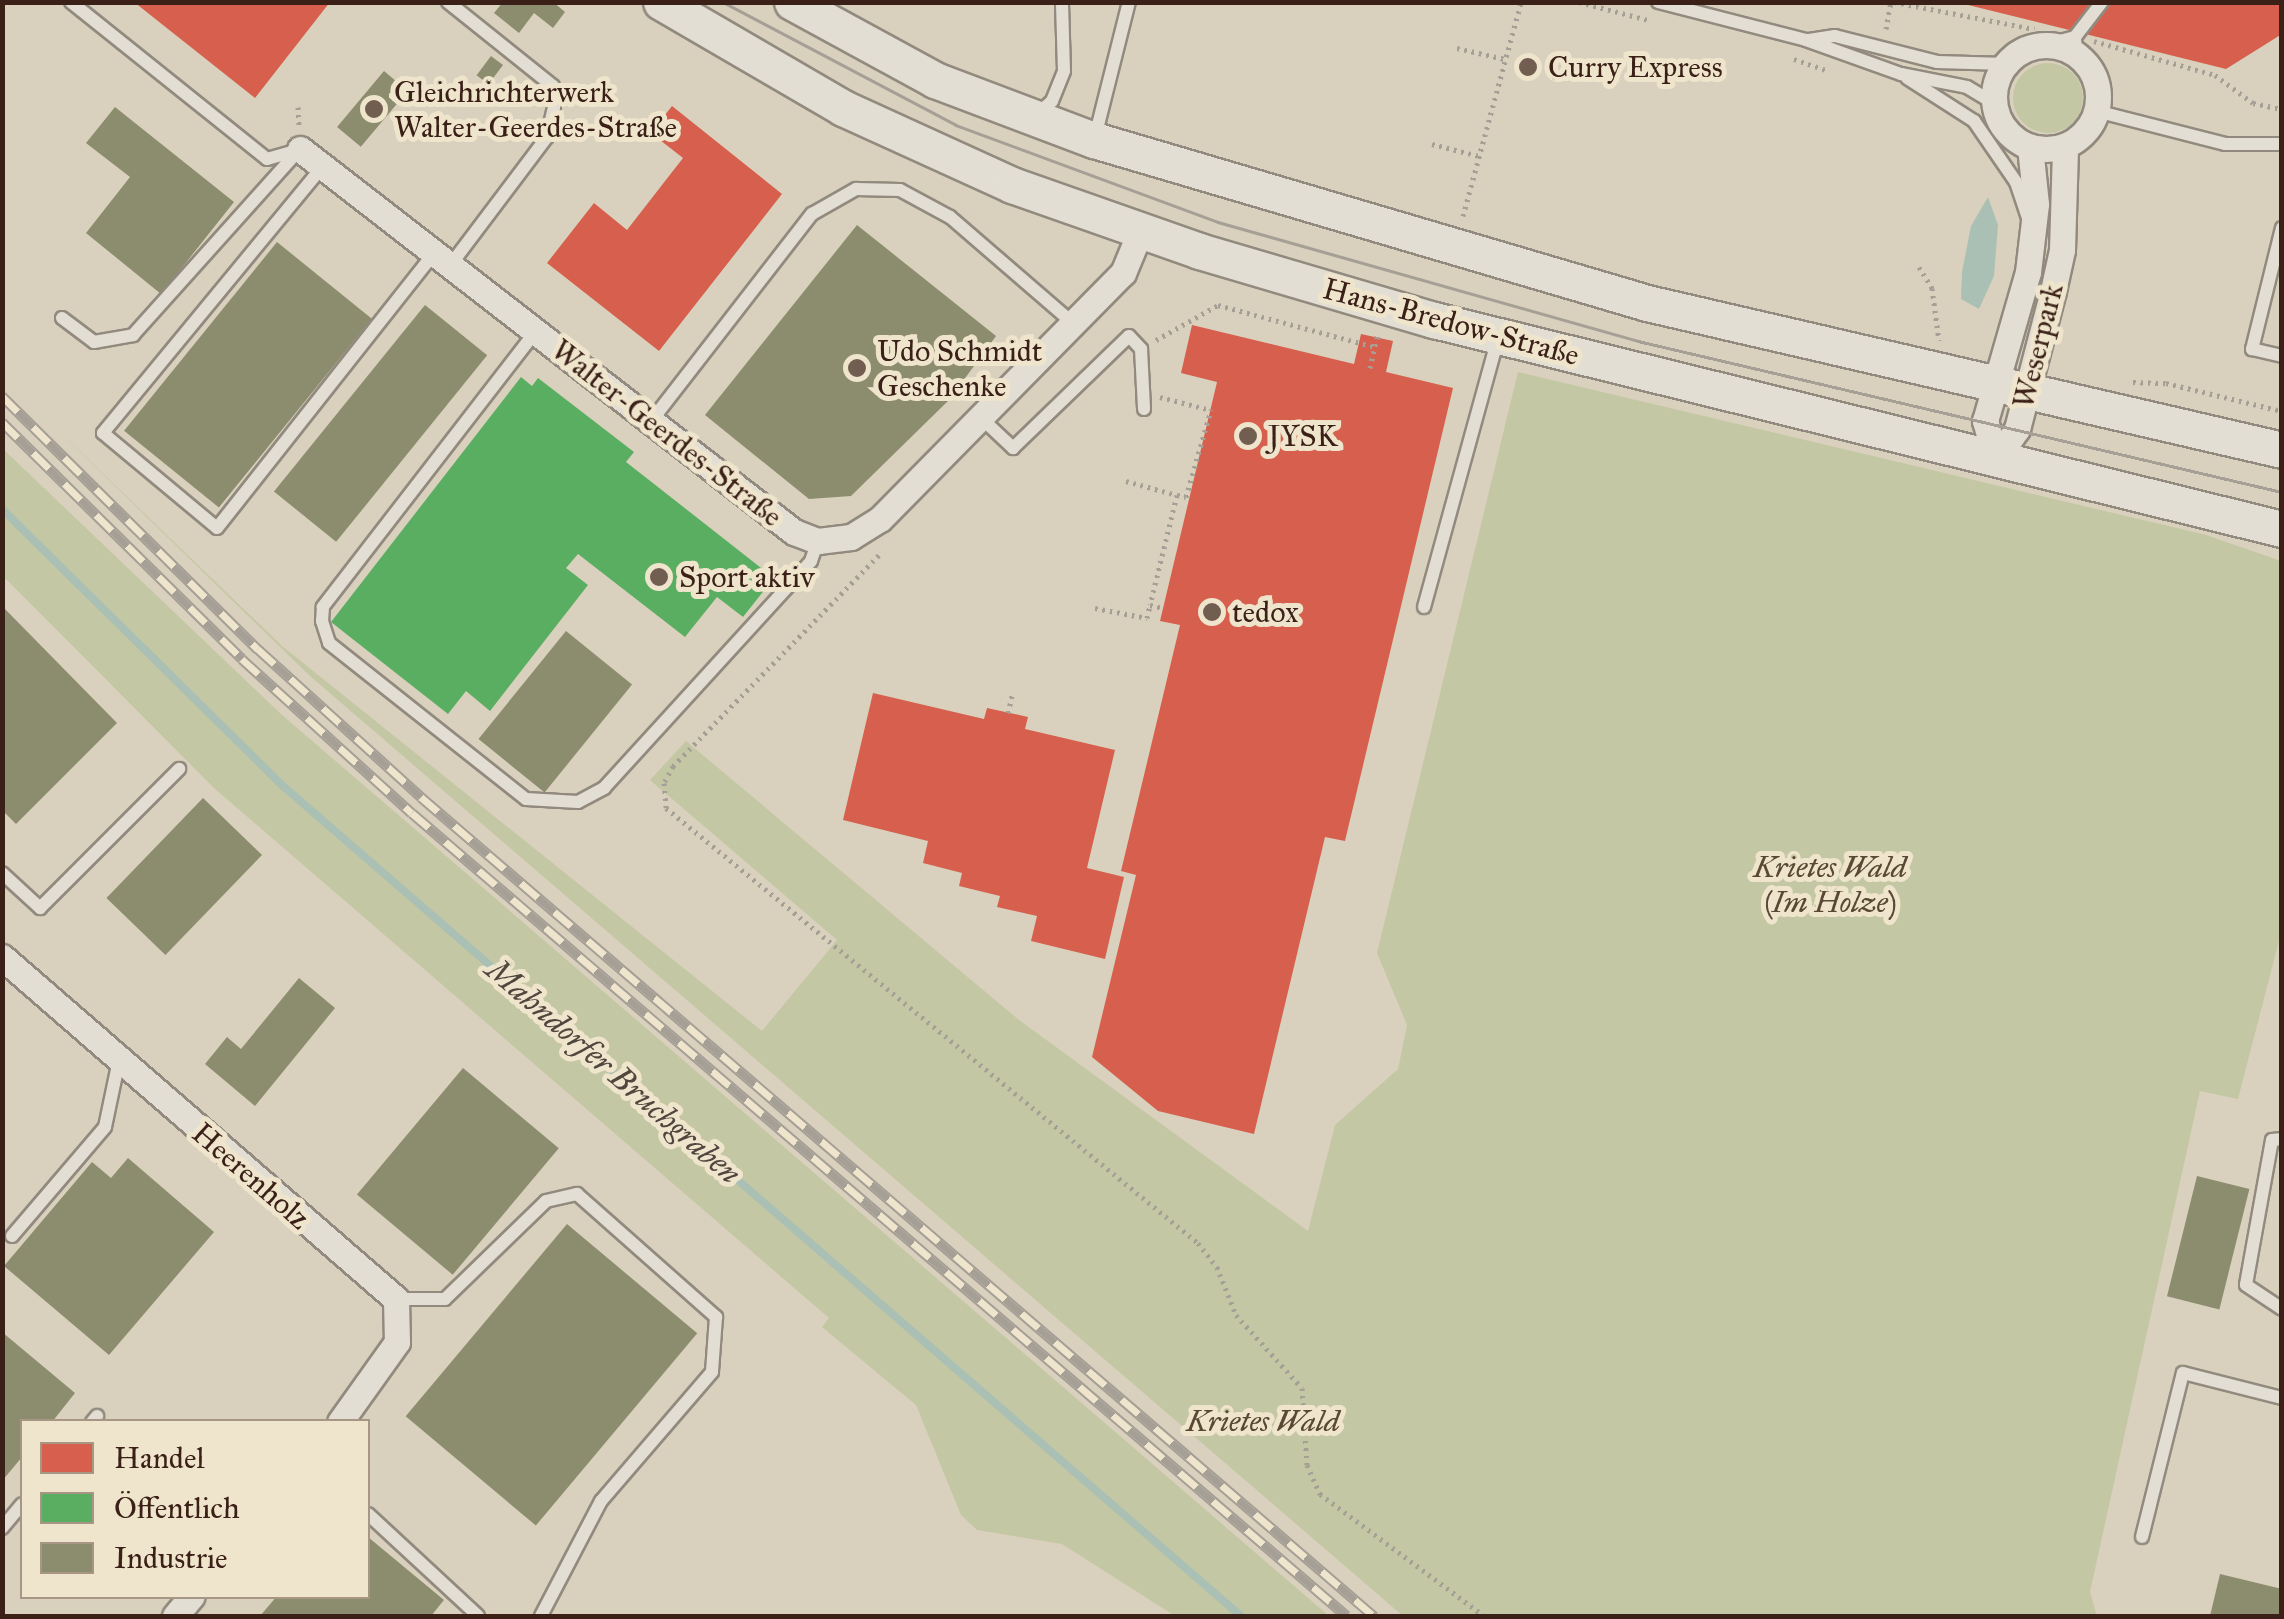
<!DOCTYPE html>
<meta charset="utf-8">
<style>
body{margin:0}
#map{position:relative;width:2284px;height:1619px;overflow:hidden;background:#d9d1bd;font-family:"IM FELL Great Primer",serif}
div>[style]{position:absolute}
[style*='--x']{left:calc(var(--x)*1px);top:calc(var(--y)*1px);width:calc(var(--w)*1px);rotate:calc(var(--a)*1deg)}
.green>*{inset:0;background:#c4c7a3}
.round{border-radius:50%}
.water>*{inset:0;background:#abc0b5}
.shops>*{inset:0;background:#d6604d}
.public>*{inset:0;background:#5aae61}
.industry>*{inset:0;background:#8c8c6e;transform-origin:0 0}
.stream>*{height:8px;margin:-4px;padding:0 4px;transform-origin:4px;border-radius:4px;background:#abc0b5}
.path>*{height:5px;margin-top:-2.5px;transform-origin:0;background:repeating-linear-gradient(90deg,#a59f96 0 2.5px,transparent 0 7.5px)}
.roads{filter:drop-shadow(2px 0 #928a7e) drop-shadow(-2px 0 #928a7e) drop-shadow(0 2px #928a7e) drop-shadow(0 -2px #928a7e)}
.service>*{height:12px;margin:-6px;padding:0 6px;transform-origin:6px;border-radius:6px;background:#e2ded3}
.minor>*{height:25px;margin:-12.5px;padding:0 12.5px;transform-origin:12.5px;border-radius:12.5px;background:#e2ded3}
.minor>.ring{margin:-12.5px;padding:0;box-sizing:content-box;background:none;border:25px solid #e2ded3;border-radius:50%}
.secondary>*{height:35px;margin:-17.5px;padding:0 17.5px;transform-origin:17.5px;border-radius:17.5px;background:#e2ded3}
.tram>*{height:2.5px;margin:-1.25px;padding:0 1.25px;transform-origin:1.25px;border-radius:1.25px;background:#a59f96}
.rail>*{height:11px;margin-top:-5.5px;transform-origin:0;background:repeating-linear-gradient(90deg,#efe4cc 0 22px,#a59f96 0 44px);box-sizing:border-box;border-block:2px solid #a59f96}
.dots>*{width:28px;height:28px;translate:-50% -50%;box-sizing:border-box;border:5px solid #efe4cc;border-radius:50%}
span{translate:-50% -50%;white-space:nowrap;text-align:center;line-height:1.15;-webkit-text-stroke:10px #efe4cc;paint-order:stroke}
.poi-label{font-size:30px;color:#3a2017}
.left{translate:0 -50%;text-align:left}
.street-label{font-size:30px;color:#3a2017}
.park-label{font-size:30px;color:#584834;font-style:italic}
.water-label{font-size:32px;color:#51463e;font-style:italic}
.frame{position:absolute;inset:0;border:5px solid #3a2017;pointer-events:none}
.legend{position:absolute;left:20px;top:1419px;width:350px;height:180px;box-sizing:border-box;background:#efe4cc;border:2px solid #a79684;margin:0;padding:12px 18px;list-style:none;font-size:30px;color:#3a2017}
.legend li{display:flex;align-items:center;gap:20px;height:50px}
.legend b{width:50px;border:2px solid #a79684}
</style>
<div id="map">
<div class="green">
<i class="round" style="left:2013px;top:63px;width:70px;height:70px"></i>
<i style="clip-path:polygon(1518px 372px,2206px 535px,2281px 561px,2281px 933px,2238px 1099px,2200px 1091px,2090px 1592px,2097px 1616px,1403px 1616px,310px 676px,38px 411px,282px 646px,762px 1031px,837px 940px,650px 780px,686px 741px,1019px 1020px,1308px 1231px,1335px 1125px,1398px 1069px,1407px 1025px,1377px 953px)"></i>
<i style="clip-path:polygon(2px 448px,281px 714px,1329px 1616px,1175px 1616px,1062px 1544px,977px 1530px,961px 1515px,916px 1405px,822px 1327px,829px 1318px,215px 789px,3px 576px)"></i>
</div>
<div class="water">
<i style="clip-path:polygon(1988px 197px,1998px 225px,1994px 276px,1979px 309px,1961px 299px,1962px 272px,1971px 226px)"></i>
</div>
<div class="shops">
<i style="clip-path:polygon(134px 2px,330px 2px,255px 98px)"></i>
<i style="clip-path:polygon(2282px 2px,2282px 34px,2226px 69px,1964px 4px)"></i>
<i style="clip-path:polygon(672px 106px,782px 194px,659px 351px,547px 263px,594px 203px,627px 230px,683px 158px,651px 133px)"></i>
<i style="clip-path:polygon(1192px 325px,1354px 364px,1361px 334px,1393px 341px,1386px 372px,1453px 388px,1345px 841px,1325px 837px,1254px 1134px,1158px 1111px,1092px 1057px,1136px 875px,1121px 871px,1180px 625px,1160px 621px,1217px 382px,1181px 373px)"></i>
<i style="clip-path:polygon(873px 693px,984px 719px,987px 708px,1028px 717px,1025px 729px,1115px 750px,1087px 868px,1124px 877px,1105px 959px,1031px 941px,1037px 916px,997px 907px,1000px 896px,959px 886px,962px 873px,923px 863px,928px 841px,843px 820px)"></i>
</div>
<div class="public">
<i style="clip-path:polygon(521px 377px,532px 386px,538px 378px,634px 452px,626px 462px,774px 578px,743px 617px,717px 597px,685px 637px,578px 554px,566px 568px,588px 585px,490px 711px,466px 691px,448px 714px,331px 622px)"></i>
</div>
<div class="industry">
<i style="clip-path:polygon(503px 2px,553px 2px,565px 12px,553px 28px,534px 13px,519px 33px,494px 13px)"></i>
<i style="left:491px;top:56px;width:15px;height:24px;rotate:37deg"></i>
<i style="left:384px;top:71px;width:31px;height:73px;rotate:40deg"></i>
<i style="clip-path:polygon(115px 107px,234px 202px,161px 294px,86px 233px,130px 177px,86px 143px)"></i>
<i style="clip-path:polygon(857px 225px,996px 336px,949px 400px,851px 496px,809px 499px,705px 415px)"></i>
<i style="left:277px;top:242px;width:122px;height:243px;rotate:39deg"></i>
<i style="left:425px;top:305px;width:80px;height:240px;rotate:39deg"></i>
<i style="clip-path:polygon(2px 606px,117px 723px,16px 824px,2px 810px)"></i>
<i style="left:566px;top:631px;width:85px;height:139px;rotate:39deg"></i>
<i style="left:203px;top:798px;width:82px;height:139px;rotate:44deg"></i>
<i style="clip-path:polygon(299px 978px,335px 1008px,255px 1106px,205px 1064px,227px 1037px,241px 1049px)"></i>
<i style="left:463px;top:1068px;width:125px;height:165px;rotate:40deg"></i>
<i style="clip-path:polygon(128px 1158px,214px 1232px,109px 1355px,4px 1266px,92px 1162px,111px 1178px)"></i>
<i style="left:2197px;top:1176px;width:54px;height:124px;rotate:14deg"></i>
<i style="left:567px;top:1224px;width:170px;height:251px;rotate:40deg"></i>
<i style="clip-path:polygon(2px 1332px,75px 1393px,52px 1422px,22px 1422px,22px 1457px,2px 1481px)"></i>
<i style="clip-path:polygon(368px 1537px,444px 1600px,431px 1616px,260px 1616px,277px 1596px,368px 1596px)"></i>
<i style="clip-path:polygon(2220px 1574px,2282px 1589px,2282px 1616px,2210px 1616px)"></i>
</div>
<div class="stream">
<i style="--x:2;--y:509;--w:395;--a:44.6"></i>
<i style="--x:283;--y:786;--w:1268;--a:40.91"></i>
</div>
<div class="path">
<i style="--x:1579;--y:2;--w:71;--a:14.6"></i>
<i style="--x:1894;--y:2;--w:143;--a:10.9"></i>
<i style="--x:1886;--y:29;--w:27;--a:-80"></i>
<i style="--x:2094;--y:41;--w:126;--a:15.7"></i>
<i style="--x:2215;--y:75;--w:47;--a:36.4"></i>
<i style="--x:2253;--y:103;--w:30;--a:12"></i>
<i style="--x:1457;--y:48;--w:49;--a:12.9"></i>
<i style="--x:1794;--y:59;--w:34;--a:19"></i>
<i style="--x:298;--y:107;--w:19;--a:87"></i>
<i style="--x:1432;--y:144;--w:49;--a:14.3"></i>
<i style="--x:1463;--y:216;--w:222;--a:-74.8"></i>
<i style="--x:1919;--y:267;--w:25;--a:58"></i>
<i style="--x:1932;--y:288;--w:53;--a:82.5"></i>
<i style="--x:1156;--y:340;--w:71;--a:-29.4"></i>
<i style="--x:1218;--y:305;--w:163;--a:15"></i>
<i style="--x:1370;--y:368;--w:37;--a:-77"></i>
<i style="--x:2133;--y:382;--w:33;--a:2"></i>
<i style="--x:2166;--y:383;--w:119;--a:13.6"></i>
<i style="--x:1160;--y:397;--w:49;--a:14.3"></i>
<i style="--x:1126;--y:481;--w:53;--a:15.4"></i>
<i style="--x:1177;--y:495;--w:113;--a:103.8"></i>
<i style="--x:1150;--y:605;--w:13;--a:13"></i>
<i style="--x:1177;--y:495;--w:9;--a:13"></i>
<i style="--x:1186;--y:497;--w:91;--a:-74"></i>
<i style="--x:879;--y:555;--w:295;--a:134.3"></i>
<i style="--x:673;--y:766;--w:19;--a:118"></i>
<i style="--x:664;--y:783;--w:25;--a:85"></i>
<i style="--x:666;--y:808;--w:687;--a:39.27"></i>
<i style="--x:1198;--y:1243;--w:31;--a:52"></i>
<i style="--x:1217;--y:1267;--w:52;--a:68.4"></i>
<i style="--x:1236;--y:1315;--w:98;--a:47.9"></i>
<i style="--x:1302;--y:1388;--w:77;--a:86.3"></i>
<i style="--x:1307;--y:1465;--w:32;--a:66"></i>
<i style="--x:1320;--y:1494;--w:204;--a:36.6"></i>
<i style="--x:1095;--y:608;--w:53;--a:10.9"></i>
<i style="--x:1147;--y:618;--w:13;--a:-77"></i>
<i style="--x:1008;--y:713;--w:22;--a:-77"></i>
</div>
<div class="roads">
<div class="service">
<i style="--x:71;--y:2;--w:251;--a:38.7"></i>
<i style="--x:267;--y:159;--w:32;--a:-16"></i>
<i style="--x:448;--y:2;--w:134;--a:38.7"></i>
<i style="--x:553;--y:86;--w:21;--a:87"></i>
<i style="--x:554;--y:107;--w:31;--a:103"></i>
<i style="--x:547;--y:137;--w:158;--a:127"></i>
<i style="--x:1658;--y:2;--w:153;--a:14.4"></i>
<i style="--x:1806;--y:40;--w:101;--a:19.7"></i>
<i style="--x:1901;--y:74;--w:67;--a:11.1"></i>
<i style="--x:1967;--y:87;--w:33;--a:31"></i>
<i style="--x:2075;--y:37;--w:18;--a:87"></i>
<i style="--x:1809;--y:40;--w:26;--a:-9"></i>
<i style="--x:1835;--y:36;--w:105;--a:14.3"></i>
<i style="--x:1937;--y:62;--w:69;--a:1.7"></i>
<i style="--x:2045;--y:45;--w:31;--a:-15"></i>
<i style="--x:2075;--y:37;--w:44;--a:-52.4"></i>
<i style="--x:1907;--y:78;--w:80;--a:32.7"></i>
<i style="--x:1974;--y:121;--w:74;--a:55.5"></i>
<i style="--x:2016;--y:182;--w:41;--a:71.6"></i>
<i style="--x:2096;--y:111;--w:133;--a:14.3"></i>
<i style="--x:2225;--y:144;--w:57;--a:0"></i>
<i style="--x:1036;--y:115;--w:21;--a:-41"></i>
<i style="--x:1052;--y:101;--w:32;--a:-68"></i>
<i style="--x:1064;--y:71;--w:69;--a:-91.7"></i>
<i style="--x:1095;--y:137;--w:139;--a:-75.9"></i>
<i style="--x:323;--y:166;--w:346;--a:129.5"></i>
<i style="--x:103;--y:433;--w:148;--a:39.8"></i>
<i style="--x:217;--y:528;--w:353;--a:-51.7"></i>
<i style="--x:2282;--y:228;--w:125;--a:103.9"></i>
<i style="--x:2252;--y:349;--w:31;--a:13"></i>
<i style="--x:62;--y:318;--w:40;--a:37"></i>
<i style="--x:94;--y:342;--w:40;--a:-10"></i>
<i style="--x:133;--y:335;--w:250;--a:-48.1"></i>
<i style="--x:536;--y:331;--w:349;--a:127.7"></i>
<i style="--x:323;--y:607;--w:14;--a:94"></i>
<i style="--x:322;--y:621;--w:23;--a:72"></i>
<i style="--x:329;--y:643;--w:251;--a:38.4"></i>
<i style="--x:526;--y:799;--w:52;--a:3.3"></i>
<i style="--x:578;--y:802;--w:30;--a:-28"></i>
<i style="--x:604;--y:788;--w:307;--a:-47.6"></i>
<i style="--x:811;--y:561;--w:21;--a:-71"></i>
<i style="--x:979;--y:416;--w:47;--a:43.3"></i>
<i style="--x:1013;--y:448;--w:161;--a:-44"></i>
<i style="--x:1129;--y:336;--w:18;--a:47"></i>
<i style="--x:1141;--y:349;--w:60;--a:87.1"></i>
<i style="--x:652;--y:420;--w:261;--a:-52.2"></i>
<i style="--x:812;--y:214;--w:51;--a:-29.6"></i>
<i style="--x:856;--y:189;--w:44;--a:1.3"></i>
<i style="--x:900;--y:190;--w:57;--a:28.4"></i>
<i style="--x:950;--y:217;--w:162;--a:40.8"></i>
<i style="--x:1424;--y:607;--w:278;--a:-74.6"></i>
<i style="--x:2;--y:873;--w:52;--a:42.6"></i>
<i style="--x:40;--y:908;--w:197;--a:-45"></i>
<i style="--x:2282;--y:1139;--w:10;--a:174"></i>
<i style="--x:2272;--y:1140;--w:147;--a:100.2"></i>
<i style="--x:2246;--y:1285;--w:43;--a:33.7"></i>
<i style="--x:12;--y:1236;--w:143;--a:-49.5"></i>
<i style="--x:105;--y:1127;--w:68;--a:-78.2"></i>
<i style="--x:396;--y:1299;--w:49;--a:0"></i>
<i style="--x:445;--y:1299;--w:141;--a:-44.1"></i>
<i style="--x:546;--y:1201;--w:32;--a:-13"></i>
<i style="--x:577;--y:1194;--w:186;--a:41.5"></i>
<i style="--x:716;--y:1317;--w:55;--a:94.2"></i>
<i style="--x:712;--y:1372;--w:170;--a:130.7"></i>
<i style="--x:601;--y:1501;--w:130;--a:117.6"></i>
<i style="--x:92;--y:1422;--w:8;--a:-50"></i>
<i style="--x:368;--y:1514;--w:150;--a:42.8"></i>
<i style="--x:2;--y:1528;--w:31;--a:-50"></i>
<i style="--x:2142;--y:1537;--w:169;--a:-76"></i>
<i style="--x:2183;--y:1373;--w:102;--a:14.2"></i>
</div>
<div class="minor">
<i class="ring" style="left:1994px;top:45px;width:79px;height:79px"></i>
<i style="--x:300;--y:149;--w:625;--a:37.79"></i>
<i style="--x:794;--y:532;--w:26;--a:21"></i>
<i style="--x:818;--y:541;--w:33;--a:-7"></i>
<i style="--x:851;--y:537;--w:34;--a:-32"></i>
<i style="--x:880;--y:519;--w:346;--a:-45.4"></i>
<i style="--x:1123;--y:273;--w:44;--a:-67.5"></i>
<i style="--x:1996;--y:459;--w:37;--a:-55"></i>
<i style="--x:2017;--y:429;--w:143;--a:-75.4"></i>
<i style="--x:2053;--y:291;--w:42;--a:-77.6"></i>
<i style="--x:2062;--y:250;--w:104;--a:-88.3"></i>
<i style="--x:1996;--y:459;--w:40;--a:-106"></i>
<i style="--x:1985;--y:421;--w:155;--a:-73.9"></i>
<i style="--x:2028;--y:272;--w:68;--a:-83.3"></i>
<i style="--x:2036;--y:204;--w:57;--a:-96"></i>
<i style="--x:2;--y:957;--w:522;--a:40.96"></i>
<i style="--x:396;--y:1299;--w:43;--a:88.7"></i>
<i style="--x:397;--y:1342;--w:98;--a:125.5"></i>
<i style="--x:175;--y:1616;--w:26;--a:-50"></i>
</div>
<div class="secondary">
<i style="--x:661;--y:2;--w:211;--a:30.2"></i>
<i style="--x:843;--y:108;--w:186;--a:24.5"></i>
<i style="--x:1012;--y:185;--w:198;--a:19.4"></i>
<i style="--x:1199;--y:251;--w:245;--a:16.4"></i>
<i style="--x:1434;--y:320;--w:873;--a:13.85"></i>
<i style="--x:792;--y:2;--w:163;--a:28.6"></i>
<i style="--x:935;--y:80;--w:170;--a:20.7"></i>
<i style="--x:1094;--y:140;--w:577;--a:16.42"></i>
<i style="--x:1647;--y:303;--w:652;--a:13.03"></i>
</div>
</div>
<div class="tram">
<i style="--x:723;--y:2;--w:263;--a:27.8"></i>
<i style="--x:956;--y:125;--w:279;--a:20.3"></i>
<i style="--x:1218;--y:222;--w:437;--a:15.8"></i>
<i style="--x:1638;--y:341;--w:661;--a:13.2"></i>
</div>
<div class="rail">
<i style="--x:2;--y:396;--w:360;--a:44.7"></i>
<i style="--x:258;--y:649;--w:220;--a:42.2"></i>
<i style="--x:421;--y:797;--w:1257;--a:40.68"></i>
<i style="--x:2;--y:422;--w:337;--a:44.6"></i>
<i style="--x:242;--y:659;--w:229;--a:42.2"></i>
<i style="--x:412;--y:813;--w:1232;--a:40.66"></i>
</div>
<div class="dots">
<i style="left:1528px;top:67px;background:#725e51"></i>
<i style="left:374px;top:109px;background:#725e51"></i>
<i style="left:857px;top:368px;background:#725e51"></i>
<i style="left:1248px;top:436px;background:#725e51"></i>
<i style="left:659px;top:577px;background:#725e51"></i>
<i style="left:1212px;top:612px;background:#725e51"></i>
</div>
<div class="poi-label">
<span class="left" style="left:1548px;top:67px">Curry Express</span>
<span class="left" style="left:394px;top:109px">Gleichrichterwerk<br>Walter-Geerdes-Straße</span>
<span class="left" style="left:877px;top:368px">Udo Schmidt<br>Geschenke</span>
<span class="left" style="left:1268px;top:436px">JYSK</span>
<span class="left" style="left:679px;top:577px">Sport aktiv</span>
<span class="left" style="left:1232px;top:612px">tedox</span>
</div>
<div class="street-label">
<span style="left:1451px;top:322px;rotate:15deg">Hans-Bredow-Straße</span>
<span style="left:2038px;top:346px;rotate:-76deg">Weserpark</span>
<span style="left:667px;top:433px;rotate:38deg">Walter-Geerdes-Straße</span>
<span style="left:251px;top:1176px;rotate:41deg">Heerenholz</span>
</div>
<div class="park-label">
<span style="left:1830px;top:884px">Krietes Wald<br>(Im Holze)</span>
<span style="left:1263px;top:1421px">Krietes Wald</span>
</div>
<div class="water-label">
<span style="left:613px;top:1072px;rotate:41deg">Mahndorfer Bruchgraben</span>
</div>
<div class="frame"></div>
<ul class="legend">
<li><b style="height:28px;background:#d6604d"></b>Handel</li>
<li><b style="height:28px;background:#5aae61"></b>Öffentlich</li>
<li><b style="height:28px;background:#8c8c6e"></b>Industrie</li>
</ul>
</div>
